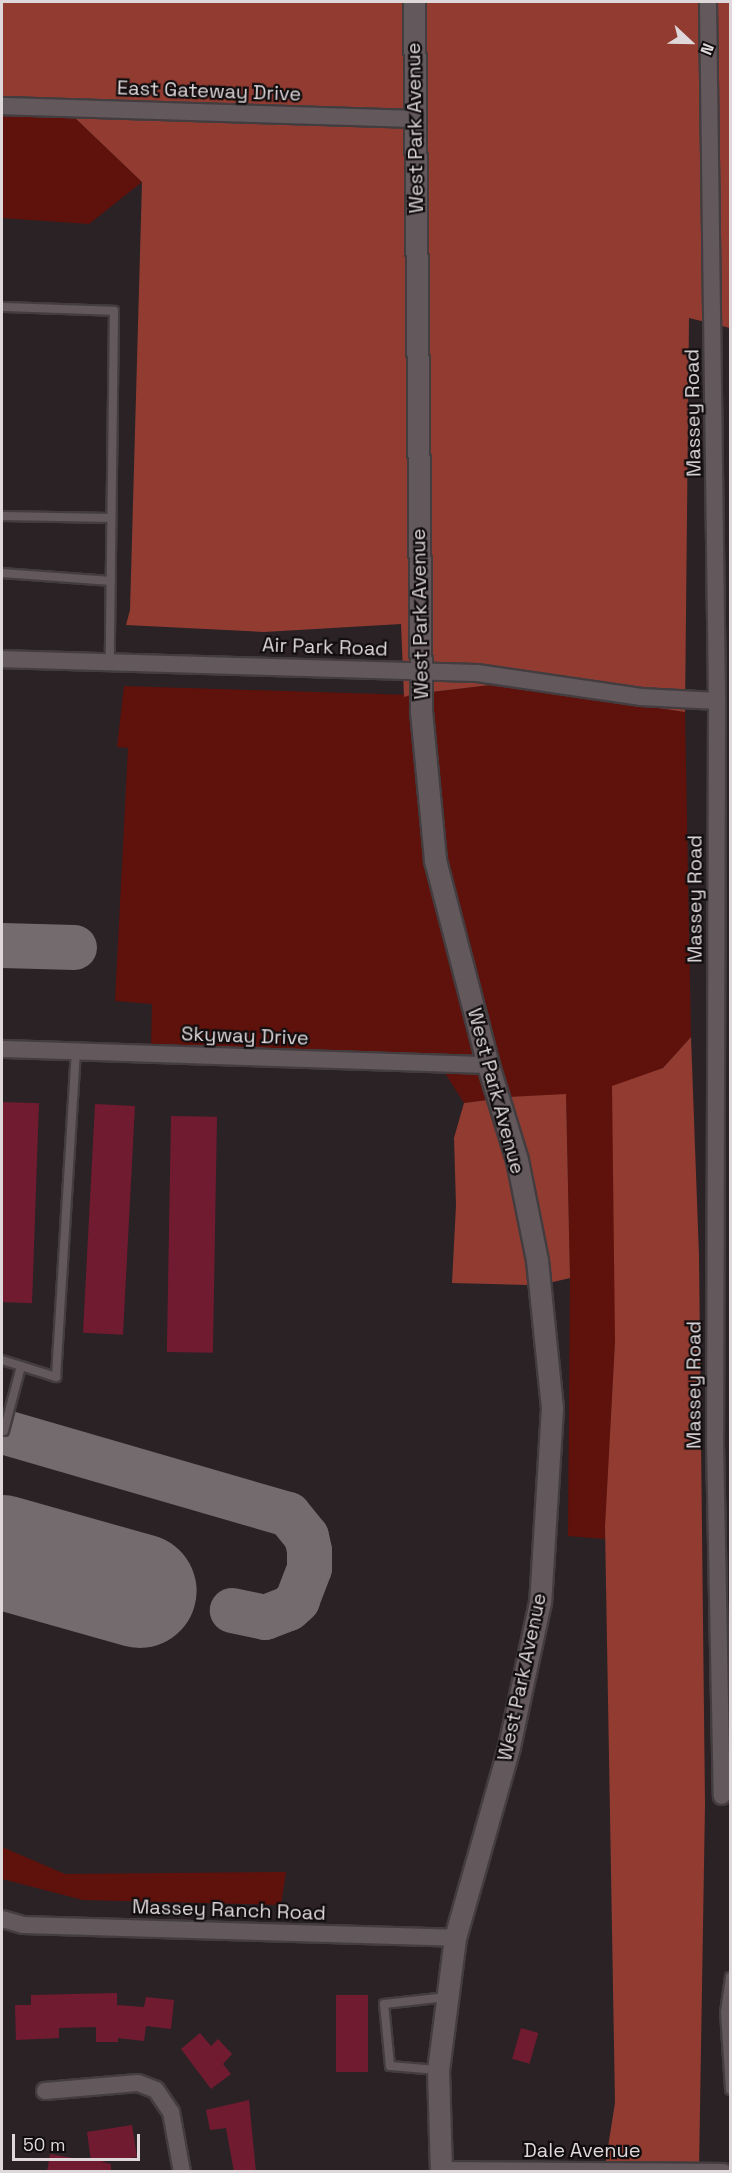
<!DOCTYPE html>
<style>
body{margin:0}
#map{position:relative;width:732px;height:2173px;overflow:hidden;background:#2b2226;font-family:"Space Grotesk",sans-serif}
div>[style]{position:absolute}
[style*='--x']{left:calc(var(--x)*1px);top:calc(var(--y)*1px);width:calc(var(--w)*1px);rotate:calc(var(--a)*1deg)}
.green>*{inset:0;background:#5f110b}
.forest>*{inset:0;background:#913b31}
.taxiway>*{height:45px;margin:-22.5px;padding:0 22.5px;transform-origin:22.5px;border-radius:22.5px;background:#746b6e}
.runway>*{height:114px;margin:-57px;padding:0 57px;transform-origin:57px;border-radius:57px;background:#746b6e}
.building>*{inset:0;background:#711b30;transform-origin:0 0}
.roads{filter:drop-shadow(2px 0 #443d40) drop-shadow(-2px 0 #443d40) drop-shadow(0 2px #443d40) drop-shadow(0 -2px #443d40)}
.service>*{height:8px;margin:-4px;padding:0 4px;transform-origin:4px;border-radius:4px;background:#63595c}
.minor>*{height:16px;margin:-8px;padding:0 8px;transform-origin:8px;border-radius:8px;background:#63595c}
.tertiary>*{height:21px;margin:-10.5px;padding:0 10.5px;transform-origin:10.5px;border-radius:10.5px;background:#63595c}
span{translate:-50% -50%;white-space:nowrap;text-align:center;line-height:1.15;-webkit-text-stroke:4.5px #110d0e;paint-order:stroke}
.street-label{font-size:20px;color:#dfd8db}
.frame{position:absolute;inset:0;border:3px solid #dfd8db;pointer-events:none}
.north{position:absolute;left:660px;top:12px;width:60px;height:60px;-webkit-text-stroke:4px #110d0e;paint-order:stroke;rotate:112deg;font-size:16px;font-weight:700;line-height:24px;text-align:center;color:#dfd8db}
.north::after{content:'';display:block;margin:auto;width:21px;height:27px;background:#dfd8db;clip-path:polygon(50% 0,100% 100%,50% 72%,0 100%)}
.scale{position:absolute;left:12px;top:2134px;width:128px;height:27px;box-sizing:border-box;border:3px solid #dfd8db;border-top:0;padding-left:8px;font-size:18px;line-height:21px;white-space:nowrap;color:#dfd8db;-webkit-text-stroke:4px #110d0e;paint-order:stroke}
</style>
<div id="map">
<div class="green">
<i style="clip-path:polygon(2px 113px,73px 116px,142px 182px,89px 224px,2px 218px)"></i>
<i style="clip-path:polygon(499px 684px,685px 712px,691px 1037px,663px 1068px,618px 1085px,615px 1342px,605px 1539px,568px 1536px,570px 1278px,566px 1095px,507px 1097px,445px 859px,431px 692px)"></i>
<i style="clip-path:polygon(124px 686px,411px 695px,488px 1100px,464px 1103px,433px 1054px,151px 1050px,152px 1004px,115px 1001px,128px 748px,117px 747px)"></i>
<i style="clip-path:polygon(2px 1847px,65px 1874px,286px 1872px,281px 1905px,83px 1900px,2px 1879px)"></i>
</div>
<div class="forest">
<i style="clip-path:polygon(2px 2px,404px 2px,411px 695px,404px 697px,401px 624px,264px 632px,126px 625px,130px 610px,142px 182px,73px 116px,2px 113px)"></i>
<i style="clip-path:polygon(423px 2px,730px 2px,730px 328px,689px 318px,685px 712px,499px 684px,431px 692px)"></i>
<i style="clip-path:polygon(691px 1037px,699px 1256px,705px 1804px,699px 2171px,604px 2172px,615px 2103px,605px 1527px,615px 1342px,612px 1086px,663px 1068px)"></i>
<i style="clip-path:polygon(566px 1094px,570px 1278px,549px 1283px,507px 1097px)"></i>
<i style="clip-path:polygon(488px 1100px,507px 1162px,530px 1285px,452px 1283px,456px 1205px,454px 1138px,464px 1103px)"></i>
</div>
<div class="taxiway">
<i style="--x:2;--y:945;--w:72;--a:1.6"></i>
<i style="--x:2;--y:1431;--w:298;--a:16.2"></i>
<i style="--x:288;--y:1514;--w:28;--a:51"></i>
<i style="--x:306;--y:1536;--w:14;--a:78"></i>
<i style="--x:309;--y:1550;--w:18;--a:90"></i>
<i style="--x:309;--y:1568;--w:34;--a:111"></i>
<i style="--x:297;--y:1600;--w:12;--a:138"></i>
<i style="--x:288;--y:1608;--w:25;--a:159"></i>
<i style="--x:265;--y:1617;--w:34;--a:-168"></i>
</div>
<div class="runway">
<i style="--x:2;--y:1552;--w:143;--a:15.8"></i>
</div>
<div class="building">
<i style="left:2px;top:1102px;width:37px;height:200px;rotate:2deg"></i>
<i style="left:95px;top:1104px;width:40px;height:229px;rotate:3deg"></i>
<i style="left:171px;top:1116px;width:46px;height:236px;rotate:1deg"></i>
<i style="clip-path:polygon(117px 1993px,117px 2005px,144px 2007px,146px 1997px,174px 2000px,171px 2029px,146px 2026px,144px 2041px,118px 2038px,118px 2042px,96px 2042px,96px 2027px,59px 2028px,59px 2038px,16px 2040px,15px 2005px,31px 2005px,31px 1995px)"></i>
<i style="left:336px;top:1995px;width:32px;height:77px"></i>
<i style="left:521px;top:2028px;width:18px;height:32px;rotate:16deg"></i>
<i style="clip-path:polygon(200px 2033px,211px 2046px,218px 2039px,232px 2054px,223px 2064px,231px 2074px,211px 2089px,181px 2049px)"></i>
<i style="clip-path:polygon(249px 2100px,256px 2172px,234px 2172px,226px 2128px,210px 2130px,206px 2110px)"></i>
<i style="clip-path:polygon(132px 2125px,137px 2157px,101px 2162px,111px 2164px,111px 2172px,47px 2172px,50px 2154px,91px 2161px,87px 2132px)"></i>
</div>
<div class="roads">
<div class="service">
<i style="--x:2;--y:307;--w:112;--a:2"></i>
<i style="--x:114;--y:311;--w:351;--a:90.7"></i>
<i style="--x:2;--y:516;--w:109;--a:1.1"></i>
<i style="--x:2;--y:573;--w:109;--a:4.2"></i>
<i style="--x:2;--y:1360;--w:57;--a:17.5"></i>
<i style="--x:56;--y:1377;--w:327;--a:-86.5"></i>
<i style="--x:4;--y:1431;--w:67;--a:-75.3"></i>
<i style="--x:730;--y:1977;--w:35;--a:98"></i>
<i style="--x:725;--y:2012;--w:78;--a:86.3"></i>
<i style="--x:437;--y:2070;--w:47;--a:-175.1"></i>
<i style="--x:390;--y:2066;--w:62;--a:-95.5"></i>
<i style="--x:384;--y:2004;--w:63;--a:-6.3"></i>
</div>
<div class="minor">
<i style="--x:708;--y:2;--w:699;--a:89.26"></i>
<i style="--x:717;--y:701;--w:741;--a:90.15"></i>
<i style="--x:715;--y:1442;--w:354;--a:88.9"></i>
<i style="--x:2;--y:106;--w:414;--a:1.8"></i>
<i style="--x:2;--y:659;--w:475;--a:1.7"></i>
<i style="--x:477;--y:673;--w:166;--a:8.3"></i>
<i style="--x:641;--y:697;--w:76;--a:3"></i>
<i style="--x:2;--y:1049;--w:486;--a:1.9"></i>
<i style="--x:2;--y:1919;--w:22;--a:16"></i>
<i style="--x:23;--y:1925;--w:432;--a:1.7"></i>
<i style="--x:45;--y:2091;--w:93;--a:-4.9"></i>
<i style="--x:138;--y:2083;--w:19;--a:21"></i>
<i style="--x:156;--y:2090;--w:27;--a:56"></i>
<i style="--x:171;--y:2112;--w:61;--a:79.6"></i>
<i style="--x:441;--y:2170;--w:282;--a:0.4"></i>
</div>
<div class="tertiary">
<i style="--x:414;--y:2;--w:709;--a:89.43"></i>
<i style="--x:421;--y:711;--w:150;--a:84.6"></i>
<i style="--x:435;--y:860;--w:212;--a:75.5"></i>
<i style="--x:488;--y:1065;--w:99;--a:73"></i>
<i style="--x:517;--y:1160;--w:102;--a:78.7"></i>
<i style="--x:537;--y:1260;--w:149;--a:84.2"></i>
<i style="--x:552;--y:1408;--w:194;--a:93.5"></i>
<i style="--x:540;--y:1602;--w:148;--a:102.1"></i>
<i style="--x:509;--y:1747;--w:198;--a:105.8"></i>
<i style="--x:455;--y:1938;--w:133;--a:97.3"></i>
<i style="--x:438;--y:2070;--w:102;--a:88.3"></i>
</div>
</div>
<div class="street-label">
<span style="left:209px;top:91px;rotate:2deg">East Gateway Drive</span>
<span style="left:415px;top:128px;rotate:-91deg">West Park Avenue</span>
<span style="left:693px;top:413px;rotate:-91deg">Massey Road</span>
<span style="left:420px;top:614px;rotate:-91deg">West Park Avenue</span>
<span style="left:325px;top:647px;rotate:2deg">Air Park Road</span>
<span style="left:695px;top:899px;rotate:-90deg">Massey Road</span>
<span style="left:245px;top:1036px;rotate:2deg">Skyway Drive</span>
<span style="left:496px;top:1091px;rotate:75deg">West Park Avenue</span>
<span style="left:694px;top:1385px;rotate:-90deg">Massey Road</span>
<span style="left:522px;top:1677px;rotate:-78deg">West Park Avenue</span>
<span style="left:229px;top:1910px;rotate:2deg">Massey Ranch Road</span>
<span style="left:582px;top:2150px">Dale Avenue</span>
</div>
<div class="frame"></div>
<div class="north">N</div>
<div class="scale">50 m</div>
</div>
